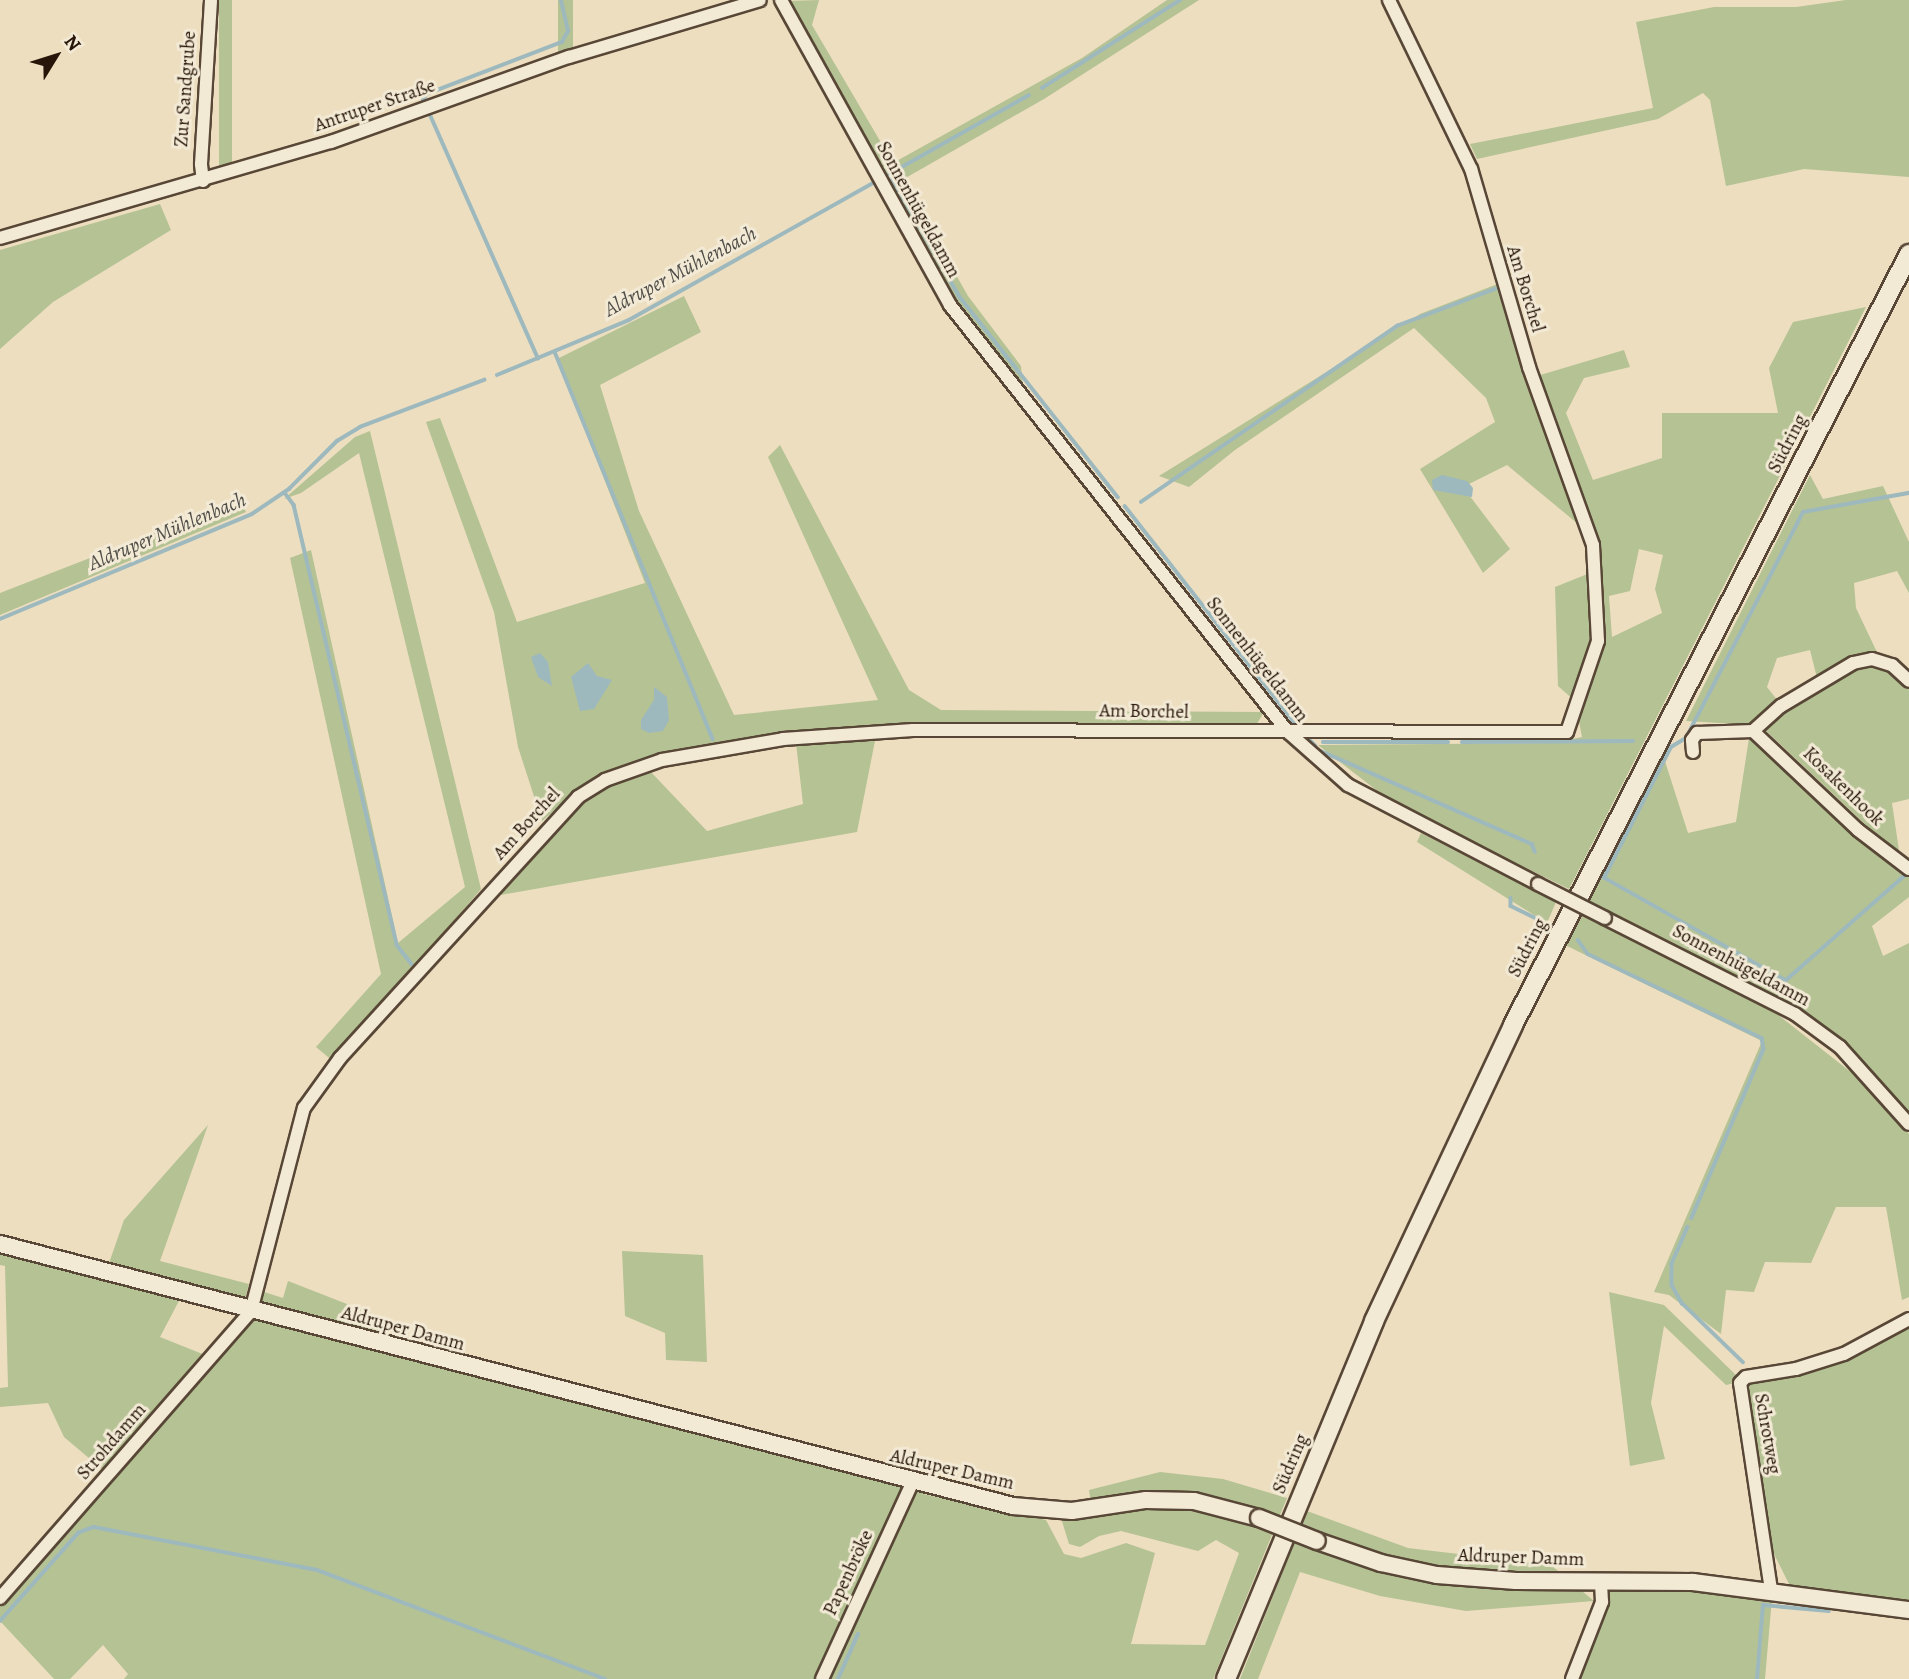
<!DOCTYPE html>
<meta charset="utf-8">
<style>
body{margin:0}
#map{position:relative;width:1909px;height:1679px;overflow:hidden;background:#eddec0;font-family:Alegreya,serif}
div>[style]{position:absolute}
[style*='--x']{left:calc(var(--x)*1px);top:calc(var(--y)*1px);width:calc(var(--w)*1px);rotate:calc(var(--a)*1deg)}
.green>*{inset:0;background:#b5c294;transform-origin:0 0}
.water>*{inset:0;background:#9eb9be}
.stream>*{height:3.5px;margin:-1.75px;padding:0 1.75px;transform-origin:1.75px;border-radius:1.75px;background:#9eb9be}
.roads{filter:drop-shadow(2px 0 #584736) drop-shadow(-2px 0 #584736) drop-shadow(0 2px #584736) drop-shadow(0 -2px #584736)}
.minor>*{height:12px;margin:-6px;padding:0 6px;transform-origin:6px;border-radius:6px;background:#f3ead6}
.tertiary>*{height:16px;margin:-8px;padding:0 8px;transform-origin:8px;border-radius:8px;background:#f3ead6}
.secondary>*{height:18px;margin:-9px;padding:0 9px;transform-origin:9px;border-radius:9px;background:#f3ead6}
.bridges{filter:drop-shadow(2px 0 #584736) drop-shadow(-2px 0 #584736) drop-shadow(0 2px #584736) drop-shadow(0 -2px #584736)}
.minor-bridge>*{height:12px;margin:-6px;padding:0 6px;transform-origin:6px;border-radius:6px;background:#f3ead6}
.tertiary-bridge>*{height:16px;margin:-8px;padding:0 8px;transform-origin:8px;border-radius:8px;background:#f3ead6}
span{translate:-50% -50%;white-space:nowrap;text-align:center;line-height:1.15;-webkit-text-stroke:6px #f3ead6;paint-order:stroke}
.street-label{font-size:19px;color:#261508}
.water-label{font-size:21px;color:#504e48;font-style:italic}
.north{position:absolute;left:21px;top:21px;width:70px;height:70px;-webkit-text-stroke:5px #f3ead6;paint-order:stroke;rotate:52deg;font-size:19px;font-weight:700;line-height:28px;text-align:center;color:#261508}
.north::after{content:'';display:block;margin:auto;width:24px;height:32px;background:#261508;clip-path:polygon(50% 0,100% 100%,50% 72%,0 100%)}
</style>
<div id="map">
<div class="green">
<i style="left:219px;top:0;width:13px;height:168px"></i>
<i style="left:558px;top:0;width:15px;height:52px"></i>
<i style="clip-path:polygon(819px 0,812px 25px,893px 163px,1082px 58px,1167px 0,1199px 0,1044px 99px,902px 180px,968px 296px,1021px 366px,1023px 390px,957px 304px,787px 1px)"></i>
<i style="clip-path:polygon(1846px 0,1909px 0,1909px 177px,1804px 169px,1726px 186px,1710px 100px,1703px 93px,1658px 119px,1477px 159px,1470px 144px,1653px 108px,1636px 22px,1714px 7px,1796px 7px)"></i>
<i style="clip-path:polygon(160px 204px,171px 230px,53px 302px,0 349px,0 250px)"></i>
<i style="clip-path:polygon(evenodd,1500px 283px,1527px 379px,1624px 350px,1630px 367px,1584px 378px,1566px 413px,1593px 480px,1662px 458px,1662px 413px,1778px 413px,1769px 368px,1793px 322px,1866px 307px,1569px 889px,1393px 803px,1318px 745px,1554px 743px,1582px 737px,1575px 701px,1558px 686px,1555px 587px,1590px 573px,1584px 529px,1507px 465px,1463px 487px,1510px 549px,1483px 573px,1420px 469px,1495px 422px,1486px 398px,1414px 328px,1235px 450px,1189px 487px,1159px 476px,1420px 314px,1500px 283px,1639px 549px,1663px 555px,1655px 589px,1662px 613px,1612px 637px,1609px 596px,1630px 591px,1639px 549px)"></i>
<i style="clip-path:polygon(684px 296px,701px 332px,600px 385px,639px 511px,734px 715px,878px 700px,768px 457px,780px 445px,909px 690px,941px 710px,1264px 712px,1255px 727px,914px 726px,663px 755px,584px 785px,542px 821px,518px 747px,494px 612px,426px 422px,440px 418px,517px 622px,645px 583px,557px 359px)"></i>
<i style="clip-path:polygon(370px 431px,481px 889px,334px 1062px,316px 1047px,381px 974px,290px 558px,311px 550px,398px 943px,465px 887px,359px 453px,301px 493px,284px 499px,355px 437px)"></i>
<i style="clip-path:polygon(1810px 475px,1823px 499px,1883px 486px,1909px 542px,1909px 593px,1897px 571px,1854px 583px,1856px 608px,1885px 669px,1909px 687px,1909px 799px,1892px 803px,1900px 857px,1763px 728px,1860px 662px,1858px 654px,1817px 678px,1810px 650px,1777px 658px,1767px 687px,1778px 701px,1751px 725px,1686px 721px)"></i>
<i style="clip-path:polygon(239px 500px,246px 512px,0 615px,0 593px)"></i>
<i style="clip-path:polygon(1749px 738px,1862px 842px,1909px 876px,1909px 897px,1872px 926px,1883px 956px,1909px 943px,1909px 1116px,1855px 1055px,1799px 1009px,1587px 901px,1663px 755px,1688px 833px,1736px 822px)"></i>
<i style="clip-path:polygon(875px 741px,857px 832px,495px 896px,581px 801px,606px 787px,650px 771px,707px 831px,803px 804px,796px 743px)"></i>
<i style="clip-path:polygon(1421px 833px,1556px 902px,1547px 923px,1417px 842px)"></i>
<i style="clip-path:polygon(1580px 914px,1777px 1014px,1852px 1073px,1856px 1071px,1888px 1105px,1909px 1134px,1909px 1297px,1902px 1300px,1886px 1207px,1836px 1207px,1811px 1263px,1765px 1262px,1754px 1292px,1726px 1290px,1721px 1334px,1669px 1295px,1654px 1292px,1762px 1041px,1565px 945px)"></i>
<i style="clip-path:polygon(208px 1125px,160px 1261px,249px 1284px,244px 1303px,108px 1266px,124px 1220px)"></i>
<i style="clip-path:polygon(622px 1251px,703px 1255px,707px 1362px,666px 1360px,665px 1333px,625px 1316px)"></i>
<i style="clip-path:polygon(0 1253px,181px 1297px,160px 1337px,205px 1355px,103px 1470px,64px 1437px,48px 1403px,0 1407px,0 1388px,8px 1387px,5px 1266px,0 1265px)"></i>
<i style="clip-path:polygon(288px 1281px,388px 1320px,384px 1336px,256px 1306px,261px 1291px,283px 1298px)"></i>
<i style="clip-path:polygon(1609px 1292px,1664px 1305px,1738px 1377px,1735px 1383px,1726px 1385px,1664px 1326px,1651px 1403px,1665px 1459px,1630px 1466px)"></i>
<i style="clip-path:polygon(249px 1316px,930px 1478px,923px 1494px,1046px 1520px,1064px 1554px,1081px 1558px,1126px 1543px,1155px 1553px,1131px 1644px,1205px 1645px,1239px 1553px,1216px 1540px,1198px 1551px,1121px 1531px,1099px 1536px,1080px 1547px,1069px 1544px,1061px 1518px,1093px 1516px,1089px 1490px,1160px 1472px,1223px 1479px,1287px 1498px,1213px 1679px,124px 1679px,128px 1674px,103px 1645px,70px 1679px,54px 1679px,0 1621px,0 1607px,77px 1523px)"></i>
<i style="clip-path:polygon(1909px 1324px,1909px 1604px,1790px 1586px,1771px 1548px,1742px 1389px,1749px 1382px,1875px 1346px)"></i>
<i style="clip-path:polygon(1307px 1511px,1408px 1548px,1551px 1565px,1594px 1601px,1466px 1611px,1380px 1596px,1300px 1572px,1258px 1679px,1240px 1679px)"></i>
<i style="clip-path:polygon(1693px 1589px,1772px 1598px,1765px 1679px,1578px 1679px,1609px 1590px)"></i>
</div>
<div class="water">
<i style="clip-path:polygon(1442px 475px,1467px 481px,1473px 488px,1472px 497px,1433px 490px,1432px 480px)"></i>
<i style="clip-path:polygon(540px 653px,548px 662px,552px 686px,538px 677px,531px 657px)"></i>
<i style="clip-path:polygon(588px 663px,597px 676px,612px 680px,594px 709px,580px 711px,571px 677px)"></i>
<i style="clip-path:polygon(654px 687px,667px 697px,669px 720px,663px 731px,649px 733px,641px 729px,641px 720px,654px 700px)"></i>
</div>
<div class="stream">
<i style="--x:1042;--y:88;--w:164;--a:-32.5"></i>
<i style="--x:890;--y:174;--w:142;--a:60.4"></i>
<i style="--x:960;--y:297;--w:255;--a:51.7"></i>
<i style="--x:886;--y:176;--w:164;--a:-29.5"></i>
<i style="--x:555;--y:352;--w:418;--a:67.8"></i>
<i style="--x:538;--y:359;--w:283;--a:-113.9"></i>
<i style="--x:423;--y:100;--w:7;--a:-56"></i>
<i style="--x:427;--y:94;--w:145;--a:-21.1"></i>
<i style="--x:562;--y:42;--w:13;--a:-61"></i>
<i style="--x:568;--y:31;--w:32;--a:-103"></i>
<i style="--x:497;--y:375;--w:143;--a:-22.6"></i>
<i style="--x:629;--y:320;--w:280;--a:-29.3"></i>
<i style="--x:285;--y:493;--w:15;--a:53"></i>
<i style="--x:294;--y:505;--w:452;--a:76.8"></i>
<i style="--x:397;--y:945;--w:24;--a:52"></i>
<i style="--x:1141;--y:502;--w:311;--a:-34.5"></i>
<i style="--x:1397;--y:326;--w:105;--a:-20.7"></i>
<i style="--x:1125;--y:506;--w:282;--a:51.9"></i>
<i style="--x:0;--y:619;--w:273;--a:-22.6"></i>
<i style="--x:252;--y:514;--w:45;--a:-34"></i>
<i style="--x:289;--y:489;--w:68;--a:-45"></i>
<i style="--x:337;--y:441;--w:27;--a:-31"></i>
<i style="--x:360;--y:427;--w:133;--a:-20.8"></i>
<i style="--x:1304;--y:734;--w:16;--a:45"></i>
<i style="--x:1323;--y:742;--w:125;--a:0"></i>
<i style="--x:1462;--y:742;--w:171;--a:-0.3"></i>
<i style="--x:1321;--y:751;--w:231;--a:23.8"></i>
<i style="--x:1532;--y:844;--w:8;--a:67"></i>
<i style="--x:1905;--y:876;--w:159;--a:138.6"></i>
<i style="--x:1786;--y:981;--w:209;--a:-150.5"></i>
<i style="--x:1604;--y:878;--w:147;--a:-62.9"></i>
<i style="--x:1671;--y:747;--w:17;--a:-31"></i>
<i style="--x:1686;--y:738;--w:254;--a:-62.6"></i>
<i style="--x:1803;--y:512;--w:108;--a:-10.2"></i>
<i style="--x:1511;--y:898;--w:8;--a:90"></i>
<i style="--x:1511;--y:906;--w:34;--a:26"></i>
<i style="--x:1578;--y:940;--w:17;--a:54"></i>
<i style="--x:1588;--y:954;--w:193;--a:25.8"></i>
<i style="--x:1762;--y:1038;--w:11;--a:80"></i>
<i style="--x:1764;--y:1049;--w:184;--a:113.1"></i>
<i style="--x:1688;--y:1227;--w:40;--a:113.4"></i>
<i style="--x:1672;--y:1264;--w:21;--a:90"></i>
<i style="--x:1672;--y:1285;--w:21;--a:61"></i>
<i style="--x:1682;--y:1303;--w:85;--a:44"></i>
<i style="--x:0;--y:1621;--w:118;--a:-48.4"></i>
<i style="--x:78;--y:1533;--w:17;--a:-21"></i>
<i style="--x:94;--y:1527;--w:227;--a:10.9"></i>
<i style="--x:317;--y:1570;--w:308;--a:20.7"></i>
<i style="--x:838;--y:1679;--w:49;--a:-66"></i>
<i style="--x:1757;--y:1679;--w:74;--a:-85.4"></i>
<i style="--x:1763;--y:1605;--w:66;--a:5.2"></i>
</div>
<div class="roads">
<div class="minor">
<i style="--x:781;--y:0;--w:349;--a:61"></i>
<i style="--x:950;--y:305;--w:545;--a:51.64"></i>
<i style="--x:1288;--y:732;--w:80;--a:41.5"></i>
<i style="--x:1348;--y:785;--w:214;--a:27.5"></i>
<i style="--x:203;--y:181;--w:17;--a:-97"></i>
<i style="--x:201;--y:164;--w:164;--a:-86.5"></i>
<i style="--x:0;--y:238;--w:345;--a:-16.2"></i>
<i style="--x:331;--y:142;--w:253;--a:-19.7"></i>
<i style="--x:569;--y:57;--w:199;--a:-16.6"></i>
<i style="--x:1753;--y:731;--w:38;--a:-42"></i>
<i style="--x:1781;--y:706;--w:84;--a:-30.8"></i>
<i style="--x:1853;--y:663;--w:19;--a:-12"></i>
<i style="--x:1872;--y:659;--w:21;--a:17"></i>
<i style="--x:1892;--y:665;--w:23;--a:43"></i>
<i style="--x:1693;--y:752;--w:12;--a:-95"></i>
<i style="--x:1692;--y:740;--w:9;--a:-54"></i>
<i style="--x:1697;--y:733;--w:56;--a:-2"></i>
<i style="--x:1753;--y:731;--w:144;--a:43.3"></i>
<i style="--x:1858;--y:830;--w:64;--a:37.4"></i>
<i style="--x:1605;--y:918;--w:213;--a:26.8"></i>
<i style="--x:1795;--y:1014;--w:56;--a:36.3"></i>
<i style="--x:1840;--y:1047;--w:103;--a:48.1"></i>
<i style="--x:1771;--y:1590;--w:209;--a:-98.5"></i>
<i style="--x:1740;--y:1383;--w:8;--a:-45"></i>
<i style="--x:1746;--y:1377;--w:51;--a:-9.1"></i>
<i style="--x:1796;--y:1369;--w:50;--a:-17.4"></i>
<i style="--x:1844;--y:1354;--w:74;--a:-28.3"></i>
<i style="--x:0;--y:1598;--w:381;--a:-48.8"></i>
<i style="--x:251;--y:1311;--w:210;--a:-75.4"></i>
<i style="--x:304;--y:1108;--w:62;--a:-54.2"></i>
<i style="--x:340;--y:1058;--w:353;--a:-47.6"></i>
<i style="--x:578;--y:797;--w:32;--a:-32"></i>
<i style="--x:605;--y:780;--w:60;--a:-19.3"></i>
<i style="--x:662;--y:760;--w:123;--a:-9.8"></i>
<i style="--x:783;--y:739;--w:130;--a:-4"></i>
<i style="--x:913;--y:730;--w:654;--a:0.18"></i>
<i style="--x:1567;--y:732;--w:96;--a:-71.2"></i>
<i style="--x:1598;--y:641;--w:96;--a:-93"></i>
<i style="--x:1593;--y:545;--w:189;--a:-109.8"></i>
<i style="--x:1529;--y:367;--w:206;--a:-106.3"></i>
<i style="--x:1471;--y:169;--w:188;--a:-115.9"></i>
<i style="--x:822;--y:1679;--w:216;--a:-65.3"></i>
<i style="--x:1572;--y:1679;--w:83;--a:-68.7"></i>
<i style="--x:1602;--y:1602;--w:21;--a:-93"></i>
</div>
<div class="tertiary">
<i style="--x:0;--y:1244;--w:1046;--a:14.5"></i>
<i style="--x:1013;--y:1506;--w:59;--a:4.8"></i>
<i style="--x:1072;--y:1511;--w:75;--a:-8.5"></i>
<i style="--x:1146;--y:1500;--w:48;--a:1.2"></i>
<i style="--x:1194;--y:1501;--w:67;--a:14.7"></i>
<i style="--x:1317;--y:1541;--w:68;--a:19"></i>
<i style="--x:1381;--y:1563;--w:57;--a:12.1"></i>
<i style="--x:1437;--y:1575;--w:79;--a:4.3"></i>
<i style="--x:1516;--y:1581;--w:177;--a:0.3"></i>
<i style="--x:1693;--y:1582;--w:218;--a:7.4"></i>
</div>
<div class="secondary">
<i style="--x:1226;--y:1679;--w:387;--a:-67.5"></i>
<i style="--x:1374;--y:1321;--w:327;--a:-64.8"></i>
<i style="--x:1513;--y:1025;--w:867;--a:-62.81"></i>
</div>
</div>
<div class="bridges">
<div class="minor-bridge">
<i style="--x:1538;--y:884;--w:75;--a:26.9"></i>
</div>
<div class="tertiary-bridge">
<i style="--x:1259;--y:1518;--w:62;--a:21.6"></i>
</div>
</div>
<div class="street-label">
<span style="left:186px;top:89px;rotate:-86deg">Zur Sandgrube</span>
<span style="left:375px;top:106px;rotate:-19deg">Antruper Straße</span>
<span style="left:918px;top:210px;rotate:61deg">Sonnenhügeldamm</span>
<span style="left:1525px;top:289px;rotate:73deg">Am Borchel</span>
<span style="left:1788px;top:444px;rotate:-63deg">Südring</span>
<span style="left:1257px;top:660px;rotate:52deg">Sonnenhügeldamm</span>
<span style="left:1144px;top:712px;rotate:1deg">Am Borchel</span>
<span style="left:1843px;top:787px;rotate:44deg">Kosakenhook</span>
<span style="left:527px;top:824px;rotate:-48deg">Am Borchel</span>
<span style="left:1528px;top:948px;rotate:-63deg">Südring</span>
<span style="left:1741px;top:966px;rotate:28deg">Sonnenhügeldamm</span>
<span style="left:403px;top:1329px;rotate:15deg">Aldruper Damm</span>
<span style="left:1767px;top:1434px;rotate:80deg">Schrotweg</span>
<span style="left:112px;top:1442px;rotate:-49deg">Strohdamm</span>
<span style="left:1291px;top:1464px;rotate:-67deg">Südring</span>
<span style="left:952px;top:1470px;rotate:13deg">Aldruper Damm</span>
<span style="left:1521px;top:1558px;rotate:2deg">Aldruper Damm</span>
<span style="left:849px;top:1573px;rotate:-65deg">Papenbröke</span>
</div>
<div class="water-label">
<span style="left:680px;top:271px;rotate:-28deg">Aldruper Mühlenbach</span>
<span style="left:167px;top:531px;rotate:-23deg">Aldruper Mühlenbach</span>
</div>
<div class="north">N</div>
</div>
